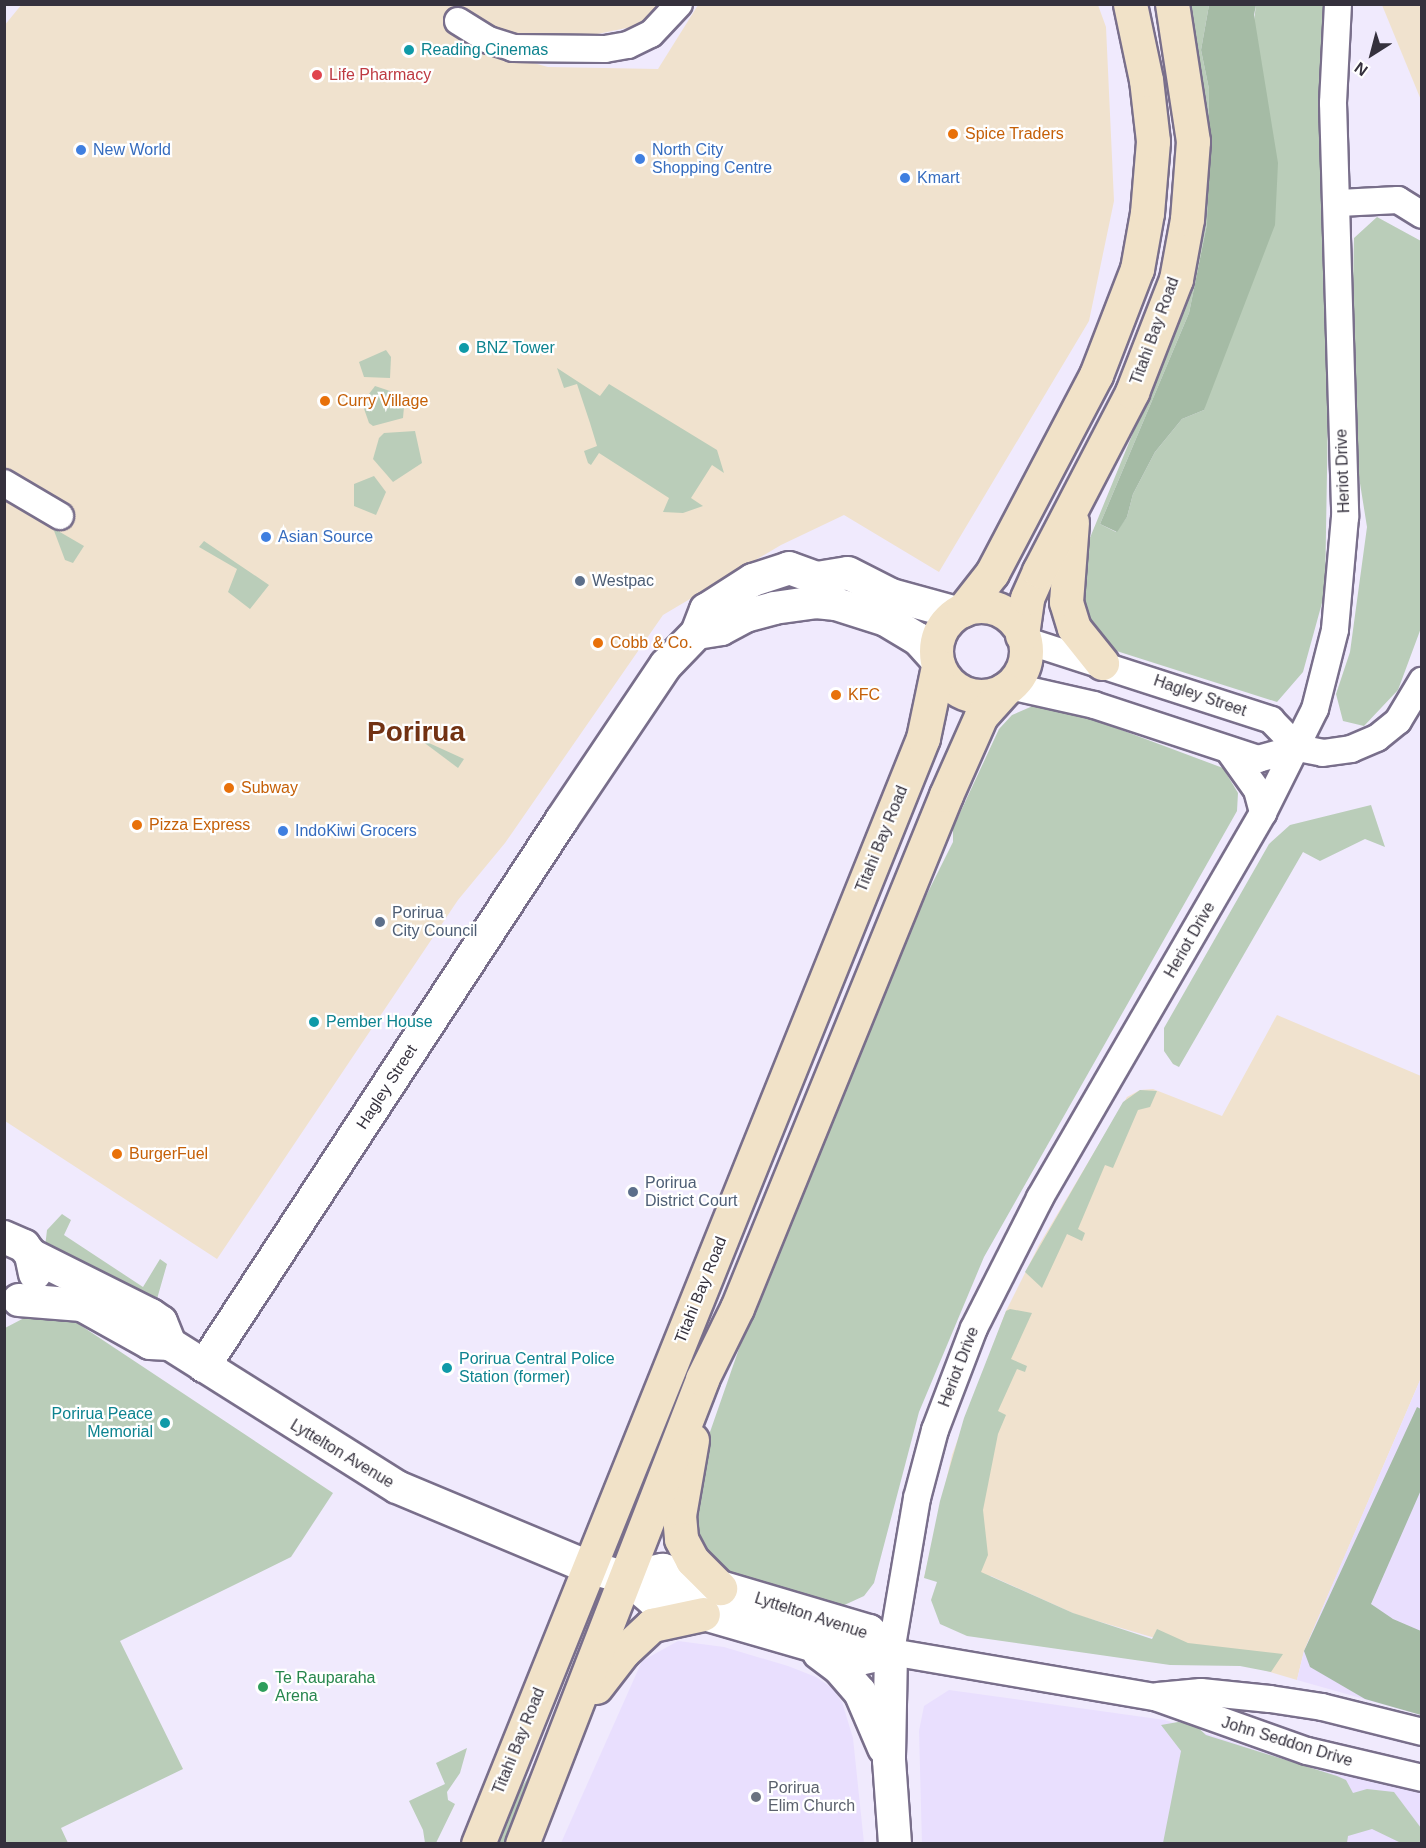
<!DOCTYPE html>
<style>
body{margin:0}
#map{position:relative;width:1426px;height:1848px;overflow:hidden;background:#f0eafd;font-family:Helvetica,sans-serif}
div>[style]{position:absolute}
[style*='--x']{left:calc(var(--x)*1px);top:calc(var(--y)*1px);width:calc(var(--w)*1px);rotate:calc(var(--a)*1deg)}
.commercial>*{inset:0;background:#f0e2ce}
.built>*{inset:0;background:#e9dffe}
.green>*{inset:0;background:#bacdb9}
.forest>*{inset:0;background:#a5bba5}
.roads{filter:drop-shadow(2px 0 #796f8b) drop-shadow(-2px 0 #796f8b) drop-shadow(0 2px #796f8b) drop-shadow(0 -2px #796f8b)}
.minor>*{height:26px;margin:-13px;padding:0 13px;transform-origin:13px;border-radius:13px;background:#fff}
.tertiary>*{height:32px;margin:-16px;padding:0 16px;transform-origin:16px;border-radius:16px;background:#fff}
.secondary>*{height:33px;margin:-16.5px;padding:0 16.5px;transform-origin:16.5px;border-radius:16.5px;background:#f1e2c8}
.secondary>.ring{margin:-16.5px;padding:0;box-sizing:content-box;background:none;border:33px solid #f1e2c8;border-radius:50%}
.dots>*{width:16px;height:16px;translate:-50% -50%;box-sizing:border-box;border:3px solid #fff;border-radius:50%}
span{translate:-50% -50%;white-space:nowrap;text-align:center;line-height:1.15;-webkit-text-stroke:4.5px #fff;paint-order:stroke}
.culture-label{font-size:16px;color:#0d838f}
.left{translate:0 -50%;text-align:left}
.right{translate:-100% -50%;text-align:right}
.health-label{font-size:16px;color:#be3a42}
.food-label{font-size:16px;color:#c56008}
.shop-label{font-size:16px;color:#366cbe}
.street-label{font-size:16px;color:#35313d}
.service-label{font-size:16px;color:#4e5e75}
.leisure-label{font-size:16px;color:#27864d}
.worship-label{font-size:16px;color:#5b616d}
.town-label{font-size:28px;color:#723213;font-weight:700}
.frame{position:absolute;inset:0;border:6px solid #35313d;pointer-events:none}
.north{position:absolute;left:1342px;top:24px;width:60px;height:60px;-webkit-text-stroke:4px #fff;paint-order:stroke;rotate:216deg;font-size:16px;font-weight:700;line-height:24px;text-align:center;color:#35313d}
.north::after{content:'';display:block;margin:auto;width:21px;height:27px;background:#35313d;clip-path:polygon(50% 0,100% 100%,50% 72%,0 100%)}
</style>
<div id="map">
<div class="commercial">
<i style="clip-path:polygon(22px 4px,667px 5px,641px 25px,501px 54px,548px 67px,658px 69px,698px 5px,1098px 5px,1106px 27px,1114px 201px,1089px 321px,939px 572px,844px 515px,781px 545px,663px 615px,505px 843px,458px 900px,217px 1259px,5px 1121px,4px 26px)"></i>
<i style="clip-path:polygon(1382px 5px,1421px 5px,1421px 100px)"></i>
<i style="clip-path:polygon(1277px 1015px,1421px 1076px,1421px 1378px,1304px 1651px,1297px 1680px,1077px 1615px,991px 1576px,924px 1578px,952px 1455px,1006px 1311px,1039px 1245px,1127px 1097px,1140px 1090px,1153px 1089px,1222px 1116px)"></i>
</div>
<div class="built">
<i style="clip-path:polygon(1421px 1378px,1421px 1715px,1297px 1680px,1304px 1651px)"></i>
<i style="clip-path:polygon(678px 1641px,724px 1647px,788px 1666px,816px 1677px,832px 1688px,842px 1702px,853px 1738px,864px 1843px,561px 1843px,642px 1661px)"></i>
<i style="clip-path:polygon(949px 1690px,1165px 1720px,1284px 1759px,1421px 1790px,1421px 1843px,922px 1844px,919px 1731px,924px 1706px)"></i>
</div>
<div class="green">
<i style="clip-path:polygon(1185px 5px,1209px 5px,1201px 50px,1209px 89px,1207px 224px,1189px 313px,1100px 524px,1116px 532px,1127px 517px,1133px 494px,1155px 452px,1182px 419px,1204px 410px,1256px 5px,1328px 5px,1321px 89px,1328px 412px,1325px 592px,1303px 672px,1277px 702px,1104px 647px,1084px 625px,1078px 567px,1183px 311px,1201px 222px,1204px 90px)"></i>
<i style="clip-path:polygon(1377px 217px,1421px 241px,1421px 628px,1398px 690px,1364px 726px,1343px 721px,1336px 694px,1350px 652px,1367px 527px,1350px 421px,1354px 238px)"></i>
<i style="clip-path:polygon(386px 350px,391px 357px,390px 378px,364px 377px,359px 362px)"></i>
<i style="clip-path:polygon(557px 368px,600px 396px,609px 384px,717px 450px,724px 473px,712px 465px,691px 498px,703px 506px,683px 513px,663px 512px,669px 498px,599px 453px,591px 465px,588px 463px,584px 451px,597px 446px,590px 423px,577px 384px,564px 388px)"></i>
<i style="clip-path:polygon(375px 386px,405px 396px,403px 418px,373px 426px,369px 423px,362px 403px)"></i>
<i style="clip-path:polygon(415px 431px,422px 463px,393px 482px,373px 459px,379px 438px,384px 433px)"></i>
<i style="clip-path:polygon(374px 476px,386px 492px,376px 515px,354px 506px,354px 484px)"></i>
<i style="clip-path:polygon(53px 528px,84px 546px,73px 563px,65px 560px)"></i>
<i style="clip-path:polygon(204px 541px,269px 585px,250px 609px,228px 592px,237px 569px,199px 547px)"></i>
<i style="clip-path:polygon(1035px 705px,1092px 719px,1223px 768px,1238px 793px,1237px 811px,984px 1257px,919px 1412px,874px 1583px,864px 1596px,840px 1607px,748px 1582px,716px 1566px,694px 1536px,690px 1518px,702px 1455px,750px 1317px,897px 954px,953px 842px,953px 828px,999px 729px,1012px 715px)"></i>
<i style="clip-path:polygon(418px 738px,464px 759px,458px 768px)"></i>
<i style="clip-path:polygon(1371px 805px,1385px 847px,1365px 839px,1320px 861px,1303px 852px,1179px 1067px,1173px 1064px,1164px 1051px,1164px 1028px,1269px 844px,1290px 825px)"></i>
<i style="clip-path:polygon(1140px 1090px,1157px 1091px,1150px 1107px,1138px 1110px,1113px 1168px,1105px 1165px,1078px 1229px,1085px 1233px,1082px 1241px,1067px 1234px,1042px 1288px,1025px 1272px,1123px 1102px)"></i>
<i style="clip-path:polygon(62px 1214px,71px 1220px,64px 1235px,143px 1287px,160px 1259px,167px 1264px,157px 1299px,152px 1302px,45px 1247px,47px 1230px)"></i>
<i style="clip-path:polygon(1010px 1309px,1032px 1313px,1011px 1359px,1027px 1366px,1025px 1372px,1017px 1369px,998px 1411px,1006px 1415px,998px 1434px,983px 1510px,988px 1555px,981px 1572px,1073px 1613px,1152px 1639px,1157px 1629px,1188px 1643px,1283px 1654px,1271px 1672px,1240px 1666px,1170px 1665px,967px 1636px,940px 1624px,931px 1600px,937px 1582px,924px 1578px,940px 1501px,964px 1418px,1006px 1311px)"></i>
<i style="clip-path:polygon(47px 1314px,71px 1319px,333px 1493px,291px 1557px,120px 1641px,183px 1769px,61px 1828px,68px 1843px,5px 1844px,5px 1328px,26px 1317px)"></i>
<i style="clip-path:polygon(1178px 1722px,1194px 1724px,1206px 1735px,1337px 1776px,1346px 1780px,1353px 1793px,1367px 1789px,1394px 1792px,1421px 1828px,1421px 1843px,1401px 1843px,1372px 1829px,1348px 1836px,1347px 1843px,1163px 1843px,1181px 1751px,1161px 1725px)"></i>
<i style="clip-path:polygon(467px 1748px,460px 1773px,447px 1792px,448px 1800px,455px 1804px,436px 1843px,425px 1843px,423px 1830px,409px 1801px,445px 1784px,436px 1763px)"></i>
<i style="clip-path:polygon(534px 1767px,507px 1843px,493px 1844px,507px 1812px)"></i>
</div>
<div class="forest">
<i style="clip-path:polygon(1209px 5px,1256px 5px,1254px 15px,1278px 163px,1275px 225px,1204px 410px,1182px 419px,1155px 452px,1133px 494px,1127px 517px,1117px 532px,1100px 524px,1189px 313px,1207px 224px,1209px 89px,1201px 50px)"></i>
<i style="clip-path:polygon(1417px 1407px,1421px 1409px,1421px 1490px,1371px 1604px,1393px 1619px,1421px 1631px,1421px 1715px,1365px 1699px,1310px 1667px,1304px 1651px)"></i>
</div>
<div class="roads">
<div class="minor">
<i style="--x:1338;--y:4;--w:99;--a:92.9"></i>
<i style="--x:1333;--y:103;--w:414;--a:88.3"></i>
<i style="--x:1345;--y:517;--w:113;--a:95.1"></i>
<i style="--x:1335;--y:630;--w:81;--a:104.2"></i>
<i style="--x:1315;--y:709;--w:116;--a:116.6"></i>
<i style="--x:1263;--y:813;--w:445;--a:120.1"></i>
<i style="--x:1040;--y:1198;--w:146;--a:116.9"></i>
<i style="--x:974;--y:1328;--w:109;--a:110.9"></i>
<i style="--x:935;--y:1430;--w:70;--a:104.8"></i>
<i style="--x:917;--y:1498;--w:156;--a:99.6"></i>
<i style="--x:891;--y:1652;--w:268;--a:9.7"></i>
<i style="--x:1155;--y:1697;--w:161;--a:19.6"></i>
<i style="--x:1307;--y:1751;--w:118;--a:13.2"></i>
<i style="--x:458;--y:21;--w:36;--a:32"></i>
<i style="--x:489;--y:40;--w:25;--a:18"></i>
<i style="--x:513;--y:48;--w:92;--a:0.6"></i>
<i style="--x:605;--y:49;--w:23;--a:-10"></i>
<i style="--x:628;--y:45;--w:25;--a:-26"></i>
<i style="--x:651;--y:34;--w:41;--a:-47"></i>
<i style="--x:1339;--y:203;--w:59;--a:-2.9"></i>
<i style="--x:1398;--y:200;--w:28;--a:32"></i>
<i style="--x:4;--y:483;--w:65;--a:30.5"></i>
<i style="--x:1024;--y:640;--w:260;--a:17.9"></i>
<i style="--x:1271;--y:720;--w:39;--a:46"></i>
<i style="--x:1010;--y:686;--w:86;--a:12.7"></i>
<i style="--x:1094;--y:705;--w:173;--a:18.2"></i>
<i style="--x:1258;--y:759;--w:41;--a:-15.4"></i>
<i style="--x:1298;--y:748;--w:25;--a:11"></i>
<i style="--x:1323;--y:753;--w:28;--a:-8"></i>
<i style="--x:1351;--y:749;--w:28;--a:-23"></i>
<i style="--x:1377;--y:738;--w:27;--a:-39"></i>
<i style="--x:1398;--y:721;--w:47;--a:-59"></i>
<i style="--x:1230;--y:752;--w:47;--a:54.6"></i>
<i style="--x:1257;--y:790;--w:24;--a:75"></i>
<i style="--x:1158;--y:1696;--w:43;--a:-5.3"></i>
<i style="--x:1201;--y:1692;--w:69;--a:5.8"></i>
<i style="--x:1270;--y:1699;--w:53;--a:8.7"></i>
<i style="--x:1322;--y:1707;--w:103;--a:14"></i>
</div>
<div class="tertiary">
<i style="--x:697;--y:633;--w:24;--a:-9"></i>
<i style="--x:721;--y:629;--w:27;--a:-28"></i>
<i style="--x:745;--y:616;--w:30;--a:-15"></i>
<i style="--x:774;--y:608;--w:42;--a:-8.1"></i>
<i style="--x:816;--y:602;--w:20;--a:6"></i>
<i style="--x:836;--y:604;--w:52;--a:17.7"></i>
<i style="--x:886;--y:620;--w:37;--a:31"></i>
<i style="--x:918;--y:639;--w:27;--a:48"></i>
<i style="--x:4;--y:1237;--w:22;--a:24"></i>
<i style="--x:24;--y:1246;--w:11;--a:52"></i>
<i style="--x:31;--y:1255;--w:19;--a:78"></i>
<i style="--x:31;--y:1255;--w:134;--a:26.6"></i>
<i style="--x:151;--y:1315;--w:12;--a:35"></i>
<i style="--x:161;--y:1322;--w:24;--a:68"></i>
<i style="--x:19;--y:1300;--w:63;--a:4.5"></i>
<i style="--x:82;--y:1305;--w:78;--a:29.2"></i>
<i style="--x:150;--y:1343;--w:20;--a:3"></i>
<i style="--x:170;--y:1344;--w:268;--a:32.2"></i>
<i style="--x:397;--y:1487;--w:207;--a:22.7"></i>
<i style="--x:588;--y:1567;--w:41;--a:15.8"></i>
<i style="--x:627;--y:1578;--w:33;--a:40"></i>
<i style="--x:652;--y:1599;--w:216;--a:16.1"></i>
<i style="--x:860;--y:1659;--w:32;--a:-13"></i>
<i style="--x:204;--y:1366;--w:652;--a:-56.77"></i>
<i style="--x:561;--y:821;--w:188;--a:-56.1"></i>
<i style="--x:666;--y:665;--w:45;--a:-45.9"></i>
<i style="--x:697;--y:633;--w:25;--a:-69"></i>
<i style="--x:706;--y:610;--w:56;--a:-32.6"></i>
<i style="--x:753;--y:580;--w:38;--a:-18"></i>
<i style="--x:789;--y:568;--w:30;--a:20"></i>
<i style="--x:817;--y:578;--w:31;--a:-9"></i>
<i style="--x:848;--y:573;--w:48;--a:27.1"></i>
<i style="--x:891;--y:595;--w:68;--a:15.3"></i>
<i style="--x:627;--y:1578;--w:37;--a:-13"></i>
<i style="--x:663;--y:1570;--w:215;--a:16.5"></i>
<i style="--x:869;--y:1631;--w:30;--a:44"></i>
<i style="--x:891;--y:1652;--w:108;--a:91.1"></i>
<i style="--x:889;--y:1760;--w:84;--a:85.9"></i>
<i style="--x:819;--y:1653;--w:25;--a:37"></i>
<i style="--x:839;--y:1668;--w:32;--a:49"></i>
<i style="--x:860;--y:1692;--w:61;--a:66.8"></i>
</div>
<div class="secondary">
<i style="--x:1072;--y:522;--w:80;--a:94.3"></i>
<i style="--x:1066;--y:602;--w:27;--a:73"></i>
<i style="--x:1074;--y:628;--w:45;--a:51.3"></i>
<i class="ring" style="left:936px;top:606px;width:57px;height:57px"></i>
<i style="--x:963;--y:610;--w:47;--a:-51.9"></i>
<i style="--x:992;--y:573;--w:224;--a:-62.3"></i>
<i style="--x:1096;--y:375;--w:114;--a:-68.9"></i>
<i style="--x:1137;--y:269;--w:57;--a:-79.9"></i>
<i style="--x:1147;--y:213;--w:72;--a:-85.2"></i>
<i style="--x:1153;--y:141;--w:61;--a:-96.5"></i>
<i style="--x:1146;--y:80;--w:78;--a:-101.9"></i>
<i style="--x:1022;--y:635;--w:37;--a:-82"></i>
<i style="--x:1027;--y:598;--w:30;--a:-66"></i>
<i style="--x:1039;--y:571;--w:202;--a:-62.5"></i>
<i style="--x:1132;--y:392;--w:121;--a:-68.7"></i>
<i style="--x:1176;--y:279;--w:61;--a:-79.6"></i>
<i style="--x:1187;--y:219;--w:78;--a:-85.6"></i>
<i style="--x:1193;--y:141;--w:139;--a:-98.7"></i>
<i style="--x:692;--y:1440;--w:76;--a:99.8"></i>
<i style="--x:679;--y:1515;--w:24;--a:85"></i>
<i style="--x:681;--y:1539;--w:24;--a:62"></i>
<i style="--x:692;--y:1560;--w:40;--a:45"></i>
<i style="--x:596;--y:1687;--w:44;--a:-52.4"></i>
<i style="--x:623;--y:1652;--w:40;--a:-43"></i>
<i style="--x:652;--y:1625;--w:52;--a:-12.2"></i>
<i style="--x:478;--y:1844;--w:1192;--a:-68.08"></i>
<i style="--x:923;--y:738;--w:74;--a:-78.2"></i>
<i style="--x:522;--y:1844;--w:499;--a:-68.8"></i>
<i style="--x:702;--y:1379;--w:79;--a:-63.8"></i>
<i style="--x:737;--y:1308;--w:554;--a:-67.83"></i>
<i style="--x:946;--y:795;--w:86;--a:-66.1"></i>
<i style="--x:981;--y:716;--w:36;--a:-48"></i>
</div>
</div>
<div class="dots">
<i style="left:409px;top:50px;background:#0f9aa8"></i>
<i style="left:317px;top:75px;background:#e0444e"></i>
<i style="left:953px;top:134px;background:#e8710a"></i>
<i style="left:81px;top:150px;background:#3f7fe0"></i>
<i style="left:640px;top:159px;background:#3f7fe0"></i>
<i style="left:905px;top:178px;background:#3f7fe0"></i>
<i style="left:464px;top:348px;background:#0f9aa8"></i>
<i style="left:325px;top:401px;background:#e8710a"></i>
<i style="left:266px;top:537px;background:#3f7fe0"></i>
<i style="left:580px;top:581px;background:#5c6f8a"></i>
<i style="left:598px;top:643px;background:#e8710a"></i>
<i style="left:836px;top:695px;background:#e8710a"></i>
<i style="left:229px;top:788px;background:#e8710a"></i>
<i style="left:137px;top:825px;background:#e8710a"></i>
<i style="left:283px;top:831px;background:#3f7fe0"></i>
<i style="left:380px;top:922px;background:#5c6f8a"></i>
<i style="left:314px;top:1022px;background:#0f9aa8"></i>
<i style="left:117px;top:1154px;background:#e8710a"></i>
<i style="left:633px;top:1192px;background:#5c6f8a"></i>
<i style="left:447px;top:1368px;background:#0f9aa8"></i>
<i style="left:165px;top:1423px;background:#0f9aa8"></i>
<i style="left:263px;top:1687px;background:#2e9e5b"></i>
<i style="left:756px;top:1797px;background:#6b7280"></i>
</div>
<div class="culture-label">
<span class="left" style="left:421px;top:50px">Reading Cinemas</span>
<span class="left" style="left:476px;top:348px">BNZ Tower</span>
<span class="left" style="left:326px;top:1022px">Pember House</span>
<span class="left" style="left:459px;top:1368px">Porirua Central Police<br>Station (former)</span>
<span class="right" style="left:153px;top:1423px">Porirua Peace<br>Memorial</span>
</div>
<div class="health-label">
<span class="left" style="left:329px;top:75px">Life Pharmacy</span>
</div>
<div class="food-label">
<span class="left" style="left:965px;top:134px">Spice Traders</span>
<span class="left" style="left:337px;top:401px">Curry Village</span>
<span class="left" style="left:610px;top:643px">Cobb &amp; Co.</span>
<span class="left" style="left:848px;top:695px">KFC</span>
<span class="left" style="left:241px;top:788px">Subway</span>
<span class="left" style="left:149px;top:825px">Pizza Express</span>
<span class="left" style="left:129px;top:1154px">BurgerFuel</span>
</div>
<div class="shop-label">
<span class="left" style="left:93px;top:150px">New World</span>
<span class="left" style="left:652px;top:159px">North City<br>Shopping Centre</span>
<span class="left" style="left:917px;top:178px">Kmart</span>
<span class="left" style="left:278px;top:537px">Asian Source</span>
<span class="left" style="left:295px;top:831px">IndoKiwi Grocers</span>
</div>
<div class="street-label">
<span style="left:1155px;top:331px;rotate:-70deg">Titahi Bay Road</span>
<span style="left:1343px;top:471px;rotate:-92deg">Heriot Drive</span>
<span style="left:1200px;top:696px;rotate:19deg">Hagley Street</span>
<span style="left:882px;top:839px;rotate:-68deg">Titahi Bay Road</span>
<span style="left:1190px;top:940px;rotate:-60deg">Heriot Drive</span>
<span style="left:387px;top:1087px;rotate:-57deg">Hagley Street</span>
<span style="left:701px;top:1290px;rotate:-68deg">Titahi Bay Road</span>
<span style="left:959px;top:1367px;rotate:-69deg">Heriot Drive</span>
<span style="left:342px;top:1454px;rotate:31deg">Lyttelton Avenue</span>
<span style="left:811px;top:1616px;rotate:18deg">Lyttelton Avenue</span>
<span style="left:519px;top:1741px;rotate:-68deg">Titahi Bay Road</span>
<span style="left:1287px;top:1742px;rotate:17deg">John Seddon Drive</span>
</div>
<div class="service-label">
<span class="left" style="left:592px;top:581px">Westpac</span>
<span class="left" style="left:392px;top:922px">Porirua<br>City Council</span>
<span class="left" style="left:645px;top:1192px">Porirua<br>District Court</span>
</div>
<div class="leisure-label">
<span class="left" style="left:275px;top:1687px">Te Rauparaha<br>Arena</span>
</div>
<div class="worship-label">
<span class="left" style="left:768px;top:1797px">Porirua<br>Elim Church</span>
</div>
<div class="town-label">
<span style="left:416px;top:732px">Porirua</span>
</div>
<div class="frame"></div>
<div class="north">N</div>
</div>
